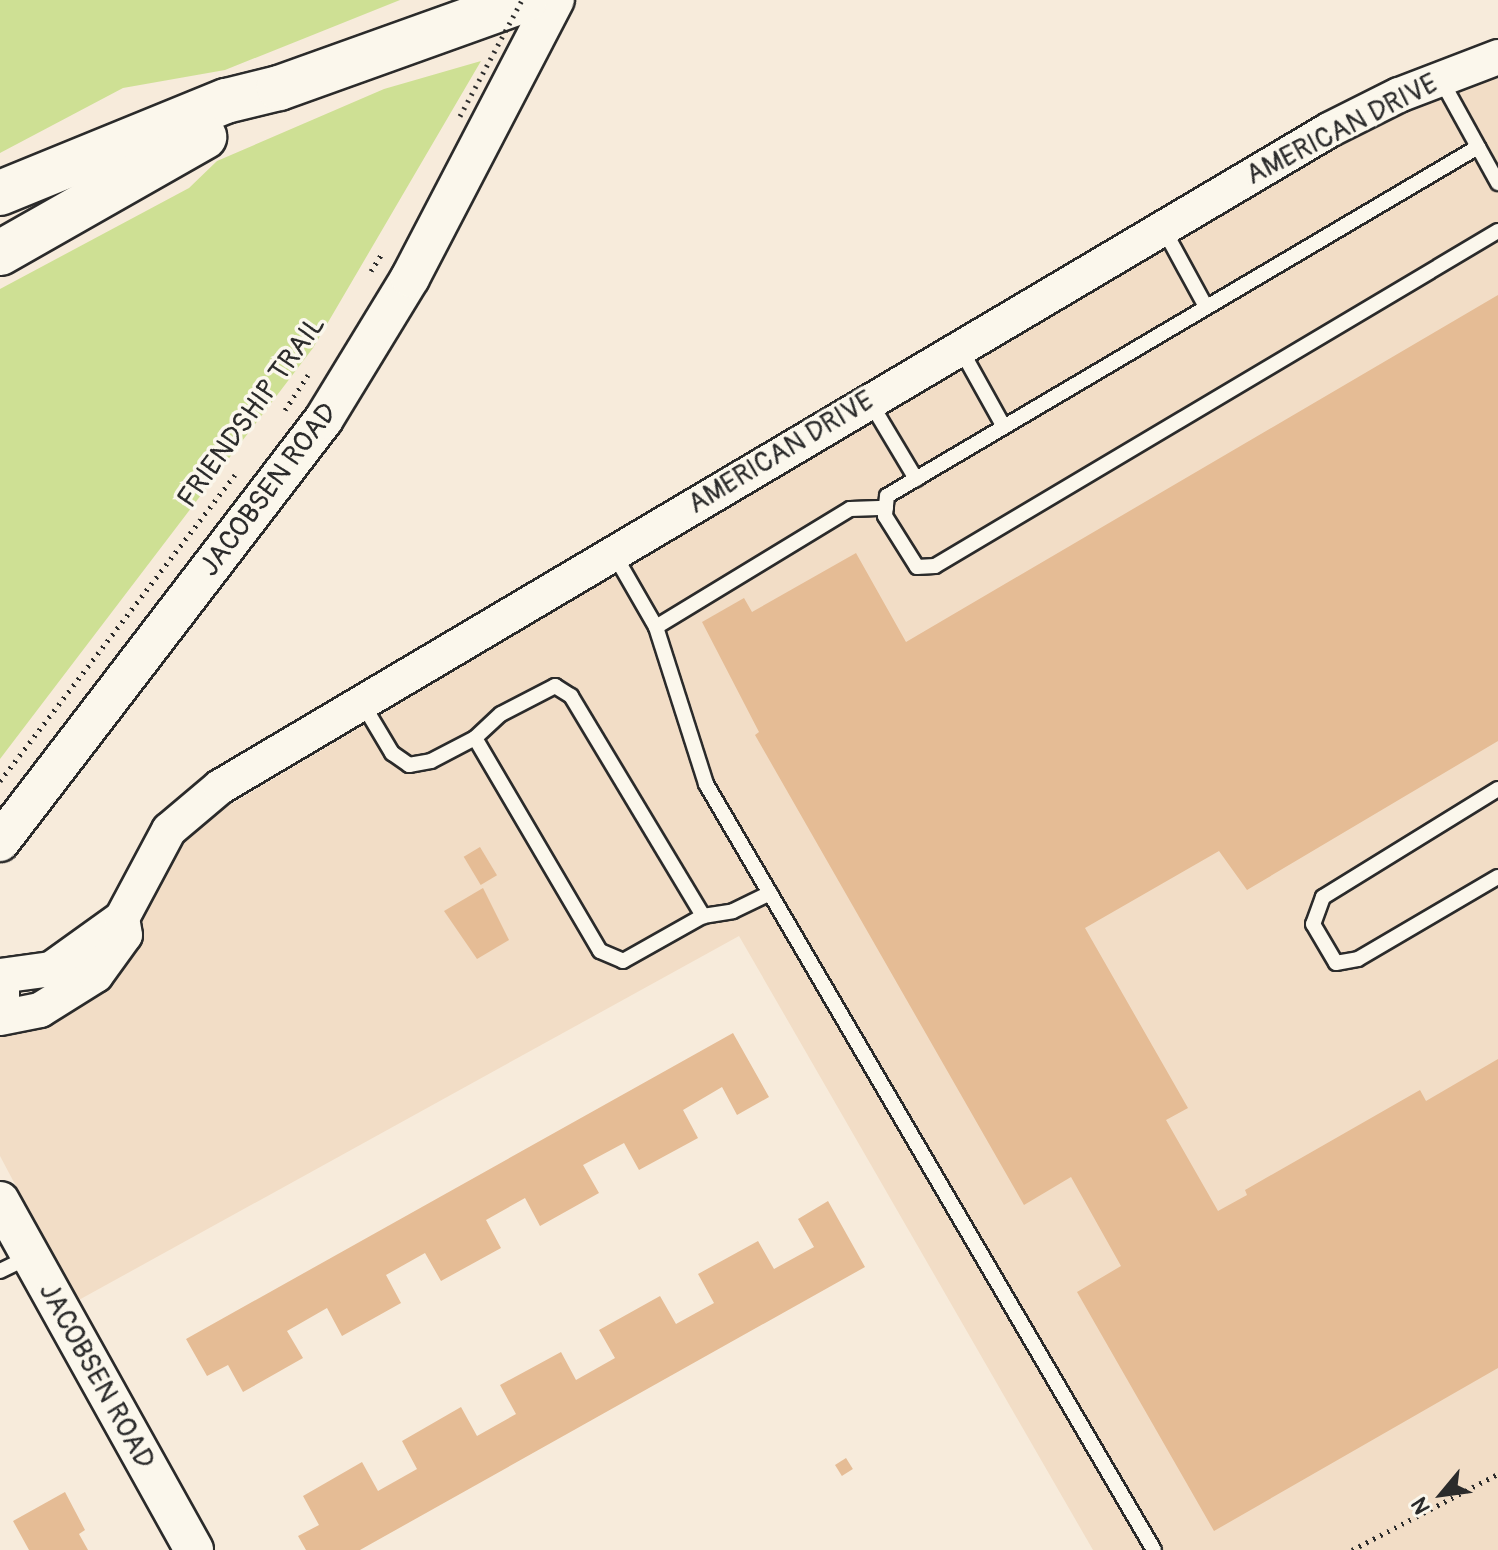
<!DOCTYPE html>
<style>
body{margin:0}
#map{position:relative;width:1498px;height:1550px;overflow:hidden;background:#f7ebdb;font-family:Pangolin,sans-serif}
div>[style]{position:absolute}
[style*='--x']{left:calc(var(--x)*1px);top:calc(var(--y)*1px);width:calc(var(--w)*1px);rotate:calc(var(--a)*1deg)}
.built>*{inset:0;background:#f2ddc6}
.green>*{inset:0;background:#cee094}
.building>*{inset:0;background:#e5bc95;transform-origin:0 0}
.path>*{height:5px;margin-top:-2.5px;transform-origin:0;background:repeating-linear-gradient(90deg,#2b2b2b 0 2px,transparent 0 8px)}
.roads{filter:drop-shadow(2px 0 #2b2b2b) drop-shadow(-2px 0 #2b2b2b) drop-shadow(0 2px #2b2b2b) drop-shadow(0 -2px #2b2b2b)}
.service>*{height:14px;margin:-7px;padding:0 7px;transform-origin:7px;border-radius:7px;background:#fbf7ec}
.tertiary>*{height:34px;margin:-17px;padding:0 17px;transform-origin:17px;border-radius:17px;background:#fbf7ec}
.secondary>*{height:38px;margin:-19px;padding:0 19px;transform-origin:19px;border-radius:19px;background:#fbf7ec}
.motorway>*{height:44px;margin:-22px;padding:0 22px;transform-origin:22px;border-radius:22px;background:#fbf7ec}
.path-bridge>*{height:5px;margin-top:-2.5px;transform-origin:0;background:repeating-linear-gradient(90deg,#2b2b2b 0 2px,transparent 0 8px)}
span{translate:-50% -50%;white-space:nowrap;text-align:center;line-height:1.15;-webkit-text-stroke:7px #fbf7ec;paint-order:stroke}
.street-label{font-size:28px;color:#2b2b2b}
.north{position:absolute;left:1402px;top:1454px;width:80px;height:80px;-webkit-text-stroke:6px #fbf7ec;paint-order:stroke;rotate:241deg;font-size:22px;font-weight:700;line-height:32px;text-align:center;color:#2b2b2b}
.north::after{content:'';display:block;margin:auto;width:28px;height:36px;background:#2b2b2b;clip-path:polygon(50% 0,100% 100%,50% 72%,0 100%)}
</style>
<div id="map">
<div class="built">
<i style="clip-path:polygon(1498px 77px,1498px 1550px,1093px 1550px,739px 936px,77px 1301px,0 1156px,0 1036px,172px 858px,193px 827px,1338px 144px,1391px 114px)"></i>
</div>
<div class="green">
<i style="clip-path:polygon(0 0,400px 0,225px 70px,123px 88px,0 153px)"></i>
<i style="clip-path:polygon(481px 61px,313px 348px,0 759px,0 289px,189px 188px,217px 161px,384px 89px)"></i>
</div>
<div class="building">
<i style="clip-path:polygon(1498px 295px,1498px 741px,1247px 890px,1219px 851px,1085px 928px,1188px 1108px,1166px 1120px,1218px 1211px,1247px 1195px,1245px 1190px,1420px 1090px,1426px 1101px,1498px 1059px,1498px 1368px,1214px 1531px,1077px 1292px,1121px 1266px,1071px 1177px,1024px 1205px,755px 735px,759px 732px,702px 622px,744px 598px,752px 612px,856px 553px,906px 642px)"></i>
<i style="left:480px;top:847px;width:33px;height:19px;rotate:59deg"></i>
<i style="clip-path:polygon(483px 888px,509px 940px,477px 959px,444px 911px)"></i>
<i style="clip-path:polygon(733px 1033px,769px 1097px,737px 1115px,722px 1087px,683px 1110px,698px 1138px,639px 1170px,624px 1143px,583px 1165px,599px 1193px,540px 1226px,525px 1198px,486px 1220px,501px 1248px,441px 1281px,425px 1253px,386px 1275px,401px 1303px,342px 1336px,327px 1308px,287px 1331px,303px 1358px,243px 1392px,228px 1365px,207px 1376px,186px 1339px)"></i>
<i style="clip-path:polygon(828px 1201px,865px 1267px,360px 1550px,306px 1550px,298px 1536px,319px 1525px,303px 1496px,362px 1462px,378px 1491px,417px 1469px,402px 1441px,461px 1407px,477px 1436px,516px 1414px,500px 1385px,561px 1352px,576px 1380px,615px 1358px,599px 1330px,660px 1296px,676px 1324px,714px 1303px,698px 1274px,758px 1241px,774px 1269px,814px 1247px,798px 1219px)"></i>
<i style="left:846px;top:1458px;width:13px;height:13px;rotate:58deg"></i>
<i style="clip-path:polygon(65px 1492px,85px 1530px,79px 1534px,88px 1550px,29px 1550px,13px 1521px)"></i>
</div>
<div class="path">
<i style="--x:371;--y:271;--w:22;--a:-58"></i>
<i style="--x:285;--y:410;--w:42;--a:-56.7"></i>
<i style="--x:0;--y:781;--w:386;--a:-52.5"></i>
<i style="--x:1352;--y:1550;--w:165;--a:-27.5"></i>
</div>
<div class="roads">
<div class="service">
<i style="--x:1440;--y:78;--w:120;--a:61.1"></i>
<i style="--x:1478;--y:147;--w:686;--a:149.44"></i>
<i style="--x:887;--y:496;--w:20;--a:96"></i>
<i style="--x:885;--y:516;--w:60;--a:57.9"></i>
<i style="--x:917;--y:567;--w:18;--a:-3"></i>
<i style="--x:935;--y:566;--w:655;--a:-30.75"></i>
<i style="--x:1163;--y:228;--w:90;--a:61.4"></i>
<i style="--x:960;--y:348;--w:90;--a:60.9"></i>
<i style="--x:870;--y:402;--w:90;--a:59.1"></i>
<i style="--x:614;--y:554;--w:84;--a:60.1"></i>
<i style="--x:656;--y:627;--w:227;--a:-31.3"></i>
<i style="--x:850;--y:509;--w:36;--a:-2"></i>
<i style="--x:656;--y:627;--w:165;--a:72.3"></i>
<i style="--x:706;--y:784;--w:887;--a:59.68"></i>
<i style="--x:361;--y:701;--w:61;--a:59.2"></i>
<i style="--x:392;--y:753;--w:21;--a:35"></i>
<i style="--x:409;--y:765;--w:22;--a:-10"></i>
<i style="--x:431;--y:761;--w:50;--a:-27.6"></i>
<i style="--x:475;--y:738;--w:247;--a:59.6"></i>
<i style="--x:600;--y:951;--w:25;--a:23"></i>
<i style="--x:623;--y:961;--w:92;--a:-29.4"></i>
<i style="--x:703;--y:916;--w:30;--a:-9"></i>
<i style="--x:733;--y:911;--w:41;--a:-25.9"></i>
<i style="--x:475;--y:738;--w:35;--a:-43"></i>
<i style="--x:501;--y:714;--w:61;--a:-27.4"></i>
<i style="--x:555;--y:686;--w:19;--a:32"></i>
<i style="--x:571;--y:696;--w:257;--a:59"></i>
<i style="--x:1498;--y:789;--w:206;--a:148.3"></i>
<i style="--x:1323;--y:897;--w:29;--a:110"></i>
<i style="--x:1313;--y:924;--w:45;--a:59.5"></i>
<i style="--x:1336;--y:963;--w:22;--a:-10"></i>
<i style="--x:1358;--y:959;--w:162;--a:-30.4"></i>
<i style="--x:0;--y:1271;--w:32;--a:-26"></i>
</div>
<div class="tertiary">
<i style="--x:0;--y:976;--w:51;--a:-7.8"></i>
<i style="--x:51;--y:969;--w:87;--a:-35.7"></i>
<i style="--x:122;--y:918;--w:100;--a:-61.9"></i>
<i style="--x:169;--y:830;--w:67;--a:-40.1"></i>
<i style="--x:220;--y:787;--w:1289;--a:-30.64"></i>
<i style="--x:1329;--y:130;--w:78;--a:-26.6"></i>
<i style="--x:1399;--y:95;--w:106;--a:-21"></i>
<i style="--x:0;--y:1018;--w:41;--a:-11.3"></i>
<i style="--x:40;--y:1010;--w:66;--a:-32"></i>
<i style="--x:96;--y:975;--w:49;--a:-54.1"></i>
<i style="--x:125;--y:935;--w:17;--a:-100"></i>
</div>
<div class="secondary">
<i style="--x:0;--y:842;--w:533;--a:-52.55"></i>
<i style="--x:324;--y:419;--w:165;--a:-58.6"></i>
<i style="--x:410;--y:278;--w:314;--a:-62.5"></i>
<i style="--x:0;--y:986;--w:13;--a:90"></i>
<i style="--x:0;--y:1201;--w:399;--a:60.9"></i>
</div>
<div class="motorway">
<i style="--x:0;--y:193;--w:244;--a:-22.2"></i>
<i style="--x:226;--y:101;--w:55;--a:-13.8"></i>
<i style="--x:279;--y:88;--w:261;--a:-19.7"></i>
<i style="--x:0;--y:253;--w:235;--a:-29.6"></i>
</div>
</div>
<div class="path-bridge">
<i style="--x:460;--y:116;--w:132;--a:-61.9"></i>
</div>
<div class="street-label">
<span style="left:1342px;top:130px;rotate:-27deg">AMERICAN DRIVE</span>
<span style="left:252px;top:412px;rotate:-54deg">FRIENDSHIP TRAIL</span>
<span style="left:781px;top:453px;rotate:-31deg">AMERICAN DRIVE</span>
<span style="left:269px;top:490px;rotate:-53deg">JACOBSEN ROAD</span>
<span style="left:96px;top:1376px;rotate:61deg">JACOBSEN ROAD</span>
</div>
<div class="north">N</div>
</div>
